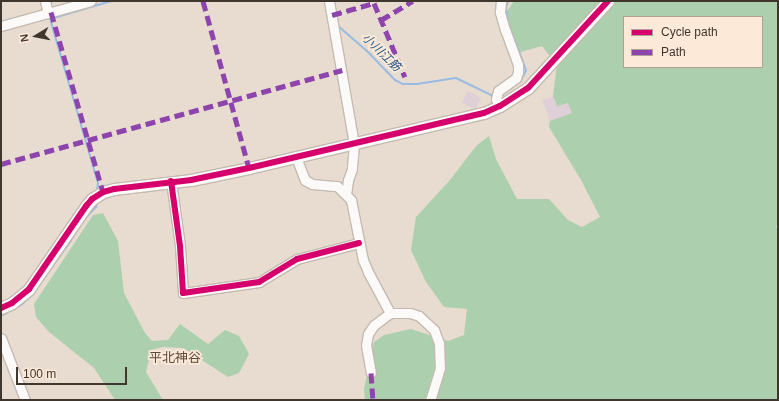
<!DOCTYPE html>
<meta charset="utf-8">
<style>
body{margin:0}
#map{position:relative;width:779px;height:401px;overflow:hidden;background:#e8dcd0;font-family:Arial,"Noto Sans JP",sans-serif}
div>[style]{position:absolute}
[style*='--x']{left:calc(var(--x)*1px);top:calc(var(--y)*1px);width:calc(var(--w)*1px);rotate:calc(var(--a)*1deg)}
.forest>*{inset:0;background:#accfad}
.stream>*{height:2px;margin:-1px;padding:0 1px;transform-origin:1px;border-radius:1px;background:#99bce3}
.building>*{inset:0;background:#dfd0d8;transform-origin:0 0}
.roads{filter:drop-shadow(1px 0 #c4bab1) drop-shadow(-1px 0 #c4bab1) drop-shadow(0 1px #c4bab1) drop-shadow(0 -1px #c4bab1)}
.minor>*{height:9px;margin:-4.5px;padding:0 4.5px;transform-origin:4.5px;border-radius:4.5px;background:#fcfaf8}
.tertiary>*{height:11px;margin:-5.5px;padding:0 5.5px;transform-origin:5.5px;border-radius:5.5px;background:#fcfaf8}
.quiet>*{height:5px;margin-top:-2.5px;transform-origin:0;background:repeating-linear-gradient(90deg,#8e44ad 0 10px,transparent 0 15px)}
.cycleway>*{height:6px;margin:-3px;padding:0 3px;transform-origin:3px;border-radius:3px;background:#d6006c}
span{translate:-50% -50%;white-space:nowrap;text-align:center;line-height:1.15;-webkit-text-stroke:3.5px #fce9d8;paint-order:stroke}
.water-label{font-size:12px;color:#1d548c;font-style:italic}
.quarter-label{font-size:13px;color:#5d4a38}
.frame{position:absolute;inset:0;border:2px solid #3f362e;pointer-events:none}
.legend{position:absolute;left:623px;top:16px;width:140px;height:52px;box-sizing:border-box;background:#fce9d8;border:1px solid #b0a194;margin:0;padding:5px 7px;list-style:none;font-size:12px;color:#3f362e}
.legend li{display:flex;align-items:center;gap:8px;height:20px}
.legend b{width:20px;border:1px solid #b0a194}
.north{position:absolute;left:16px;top:16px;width:40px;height:40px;-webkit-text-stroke:3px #fce9d8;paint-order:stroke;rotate:260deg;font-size:11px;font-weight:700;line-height:16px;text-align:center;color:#3f362e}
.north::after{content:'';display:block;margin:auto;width:14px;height:18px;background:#3f362e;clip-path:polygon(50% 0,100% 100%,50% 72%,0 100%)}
.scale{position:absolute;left:16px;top:367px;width:111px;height:18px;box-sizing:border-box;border:2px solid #3f362e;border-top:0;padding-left:5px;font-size:12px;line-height:14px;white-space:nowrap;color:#3f362e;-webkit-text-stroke:3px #fce9d8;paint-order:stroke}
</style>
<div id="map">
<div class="forest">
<i style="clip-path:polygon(evenodd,514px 1px,778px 1px,778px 223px,776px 226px,778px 232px,778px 400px,365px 400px,364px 389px,374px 342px,384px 335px,411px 329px,448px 341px,464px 335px,467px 309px,444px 307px,426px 282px,411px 250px,416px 217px,450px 180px,477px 145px,489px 136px,496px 159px,517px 199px,549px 199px,568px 220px,582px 227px,600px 217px,581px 180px,549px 127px,557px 65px,542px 46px,517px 53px,505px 14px,514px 1px,624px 17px,762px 17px,762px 67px,624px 67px,624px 17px)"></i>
<i style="clip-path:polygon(103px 213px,118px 241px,124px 293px,145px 333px,152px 341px,168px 340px,180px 324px,208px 344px,225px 330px,239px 336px,249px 354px,239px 373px,228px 377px,183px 348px,163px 347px,151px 350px,146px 372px,163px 400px,115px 400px,94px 368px,49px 332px,36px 317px,34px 304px,93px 215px)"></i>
</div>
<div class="stream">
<i style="--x:337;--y:25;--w:38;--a:41"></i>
<i style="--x:366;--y:50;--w:42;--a:46"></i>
<i style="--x:395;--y:80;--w:9;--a:27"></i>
<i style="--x:403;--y:84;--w:14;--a:0"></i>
<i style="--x:417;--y:84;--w:39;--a:-9"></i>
<i style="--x:456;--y:78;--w:41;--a:25.9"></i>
<i style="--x:501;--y:94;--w:24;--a:-35"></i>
<i style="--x:521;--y:80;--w:11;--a:-63"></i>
<i style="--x:526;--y:70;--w:51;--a:-110.6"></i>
<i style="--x:508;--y:22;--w:14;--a:-98"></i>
<i style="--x:506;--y:8;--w:7;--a:-74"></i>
<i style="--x:97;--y:191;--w:8;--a:-83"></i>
<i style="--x:98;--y:183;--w:171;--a:-106.3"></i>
<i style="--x:50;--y:19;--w:64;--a:-16.4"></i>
<i style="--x:1;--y:316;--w:23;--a:-29"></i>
<i style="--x:21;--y:305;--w:13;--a:-42"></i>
<i style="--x:31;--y:296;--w:67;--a:-54.2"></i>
<i style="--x:70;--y:242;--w:22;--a:-60"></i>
<i style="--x:81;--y:223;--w:22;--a:-47"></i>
<i style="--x:96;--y:207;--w:6;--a:-81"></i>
</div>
<div class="building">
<i style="left:468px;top:91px;width:15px;height:13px;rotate:28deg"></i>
<i style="clip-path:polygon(554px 97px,557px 106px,568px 103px,572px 113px,550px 121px,542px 100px)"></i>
</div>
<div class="roads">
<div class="minor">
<i style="--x:45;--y:1;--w:12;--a:76"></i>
<i style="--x:329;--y:1;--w:145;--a:80.1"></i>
<i style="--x:354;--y:144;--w:25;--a:95"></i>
<i style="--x:352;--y:169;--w:12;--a:110"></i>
<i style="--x:348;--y:180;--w:14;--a:98"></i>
<i style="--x:1;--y:26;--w:93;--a:-15.5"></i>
<i style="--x:500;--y:106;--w:8;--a:-120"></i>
<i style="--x:496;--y:99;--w:8;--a:-76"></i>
<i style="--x:498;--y:91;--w:22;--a:-36"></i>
<i style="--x:516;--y:78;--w:6;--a:-72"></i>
<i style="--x:518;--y:72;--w:7;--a:-90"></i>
<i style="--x:518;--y:65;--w:37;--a:-110"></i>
<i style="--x:505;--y:30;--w:19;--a:-106"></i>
<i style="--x:500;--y:12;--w:11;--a:-85"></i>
<i style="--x:296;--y:157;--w:25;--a:69"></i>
<i style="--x:305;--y:180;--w:8;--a:30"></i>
<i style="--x:312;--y:184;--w:25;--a:5"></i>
<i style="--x:337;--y:186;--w:20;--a:45"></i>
<i style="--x:351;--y:200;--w:61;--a:78.7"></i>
<i style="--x:363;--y:260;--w:13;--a:67"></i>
<i style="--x:368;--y:272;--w:47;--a:61.8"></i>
<i style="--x:390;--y:313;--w:20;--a:143"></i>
<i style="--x:374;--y:325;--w:11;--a:124"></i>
<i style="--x:368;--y:334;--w:11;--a:100"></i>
<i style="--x:366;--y:345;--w:28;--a:80"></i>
<i style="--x:171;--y:181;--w:66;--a:82.1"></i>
<i style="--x:180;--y:246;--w:47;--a:86.3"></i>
<i style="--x:183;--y:293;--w:77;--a:-8.2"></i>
<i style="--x:259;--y:282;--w:44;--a:-31.2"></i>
<i style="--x:297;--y:259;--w:64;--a:-14.5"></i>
<i style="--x:390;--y:313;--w:20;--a:0"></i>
<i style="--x:410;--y:313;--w:9;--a:18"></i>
<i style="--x:419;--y:316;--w:21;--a:43"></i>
<i style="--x:434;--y:330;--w:14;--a:69"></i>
<i style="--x:439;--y:343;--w:25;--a:88"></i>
<i style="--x:440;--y:368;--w:34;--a:107"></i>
<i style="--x:1;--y:338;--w:66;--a:68.8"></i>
</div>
<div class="tertiary">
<i style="--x:1;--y:308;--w:12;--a:-24"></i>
<i style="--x:12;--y:303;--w:22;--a:-39"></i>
<i style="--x:29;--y:289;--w:101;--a:-55.5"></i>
<i style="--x:86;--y:206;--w:9;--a:-49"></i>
<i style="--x:92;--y:199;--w:13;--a:-32"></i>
<i style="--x:103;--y:192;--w:11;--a:-15"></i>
<i style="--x:114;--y:189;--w:78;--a:-6.7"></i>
<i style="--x:191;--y:180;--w:59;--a:-11.7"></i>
<i style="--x:249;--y:168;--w:241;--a:-13.2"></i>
<i style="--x:484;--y:113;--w:17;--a:-24"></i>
<i style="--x:500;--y:106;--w:33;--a:-33"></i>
<i style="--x:528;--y:88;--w:118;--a:-47.4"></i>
</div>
</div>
<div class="quiet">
<i style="--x:203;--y:1;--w:173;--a:74.6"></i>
<i style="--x:51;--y:12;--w:187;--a:73.9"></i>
<i style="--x:332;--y:15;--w:44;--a:-15.9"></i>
<i style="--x:374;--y:3;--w:80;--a:67.3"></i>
<i style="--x:381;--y:20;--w:37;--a:-31"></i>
<i style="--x:1;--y:164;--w:354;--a:-15.4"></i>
<i style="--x:371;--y:373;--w:27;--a:86"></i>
</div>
<div class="cycleway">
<i style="--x:171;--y:181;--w:66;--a:82.1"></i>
<i style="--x:180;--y:246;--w:47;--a:86.3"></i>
<i style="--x:183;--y:293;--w:77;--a:-8.2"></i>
<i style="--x:259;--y:282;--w:44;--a:-31.2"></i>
<i style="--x:297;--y:259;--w:64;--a:-14.5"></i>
<i style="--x:1;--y:308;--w:12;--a:-24"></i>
<i style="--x:12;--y:303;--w:22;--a:-39"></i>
<i style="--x:29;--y:289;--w:101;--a:-55.5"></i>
<i style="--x:86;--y:206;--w:9;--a:-49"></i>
<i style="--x:92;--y:199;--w:13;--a:-32"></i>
<i style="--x:103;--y:192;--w:11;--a:-15"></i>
<i style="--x:114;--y:189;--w:78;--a:-6.7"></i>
<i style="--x:191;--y:180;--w:59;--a:-11.7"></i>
<i style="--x:249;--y:168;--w:241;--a:-13.2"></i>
<i style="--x:484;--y:113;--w:17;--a:-24"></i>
<i style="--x:500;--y:106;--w:33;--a:-33"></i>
<i style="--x:528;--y:88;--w:118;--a:-47.4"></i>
</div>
<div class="water-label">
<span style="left:381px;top:53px;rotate:44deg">小川江筋</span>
</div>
<div class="quarter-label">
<span style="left:175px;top:358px">平北神谷</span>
</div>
<div class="frame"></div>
<ul class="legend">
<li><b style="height:5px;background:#d6006c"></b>Cycle path</li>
<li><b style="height:5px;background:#8e44ad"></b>Path</li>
</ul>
<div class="north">N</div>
<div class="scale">100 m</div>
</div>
